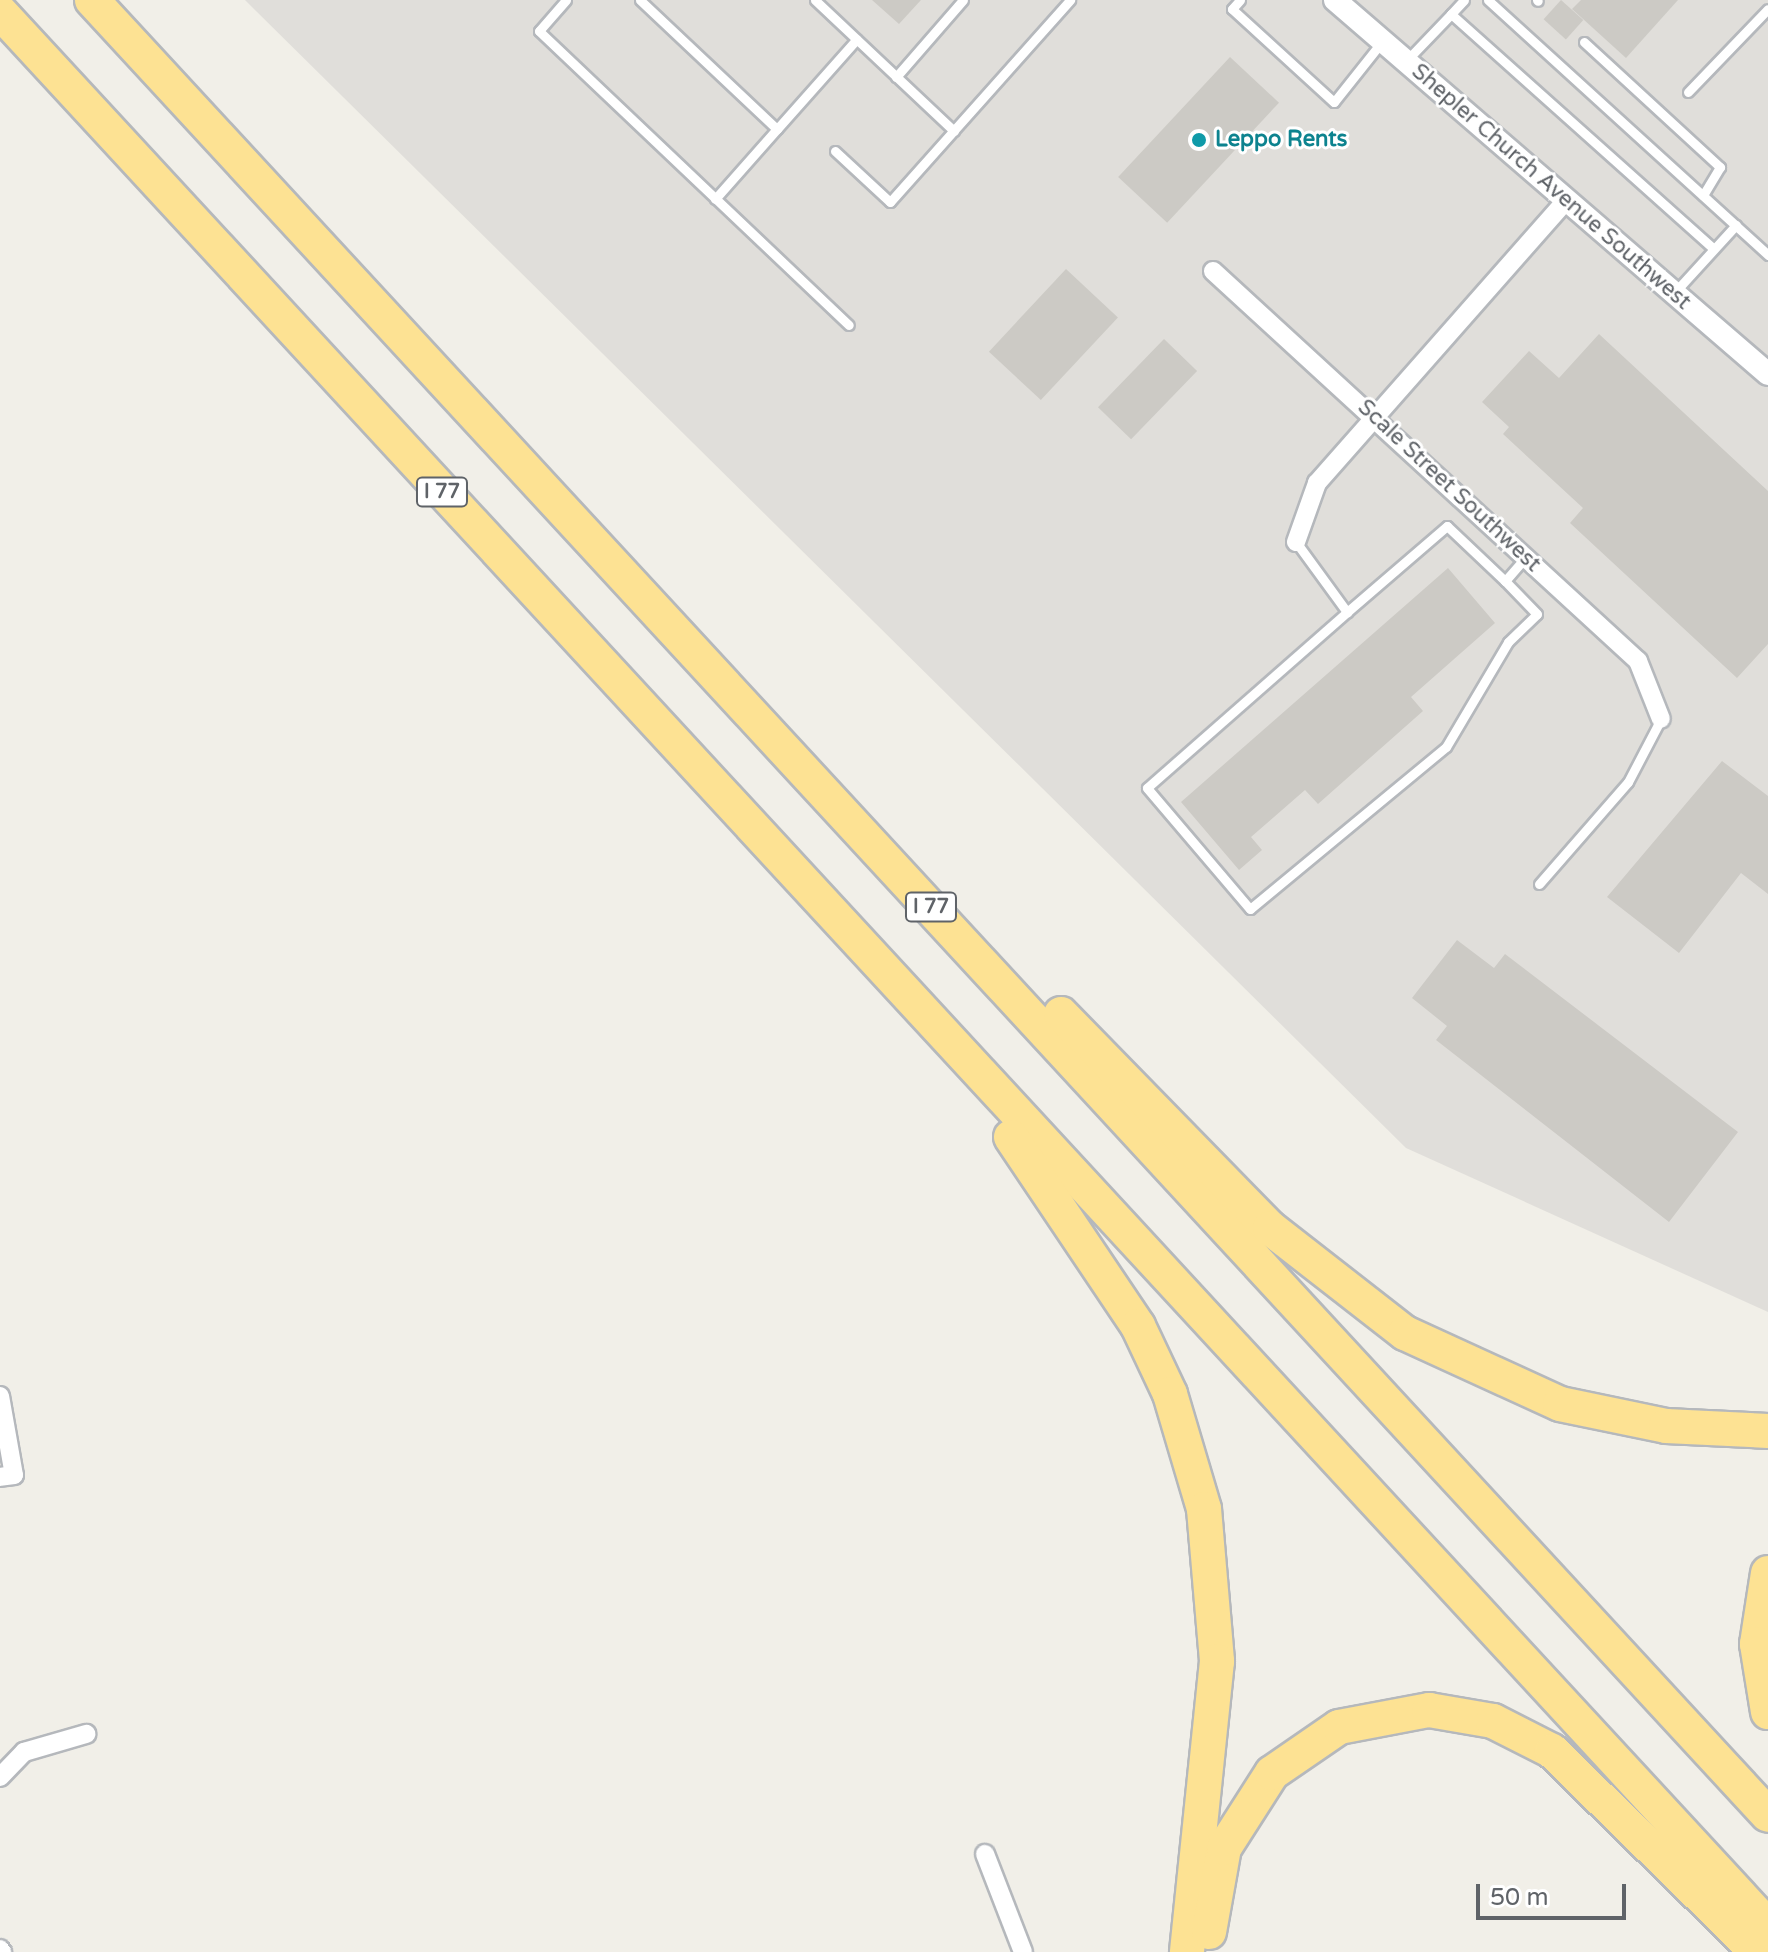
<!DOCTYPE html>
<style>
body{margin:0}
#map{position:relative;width:1768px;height:1952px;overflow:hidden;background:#f1efe8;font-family:"Varela Round",sans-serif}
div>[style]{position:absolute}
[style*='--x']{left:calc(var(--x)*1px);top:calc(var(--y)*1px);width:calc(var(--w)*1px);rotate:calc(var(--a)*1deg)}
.industrial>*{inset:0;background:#e0deda}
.building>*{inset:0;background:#cccac5;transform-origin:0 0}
.roads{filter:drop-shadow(2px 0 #b5b8bc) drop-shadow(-2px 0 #b5b8bc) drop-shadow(0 2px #b5b8bc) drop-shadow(0 -2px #b5b8bc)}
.service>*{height:9px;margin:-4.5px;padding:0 4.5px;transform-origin:4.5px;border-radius:4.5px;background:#fff}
.minor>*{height:18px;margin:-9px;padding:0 9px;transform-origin:9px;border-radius:9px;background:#fff}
.tertiary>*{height:22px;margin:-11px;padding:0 11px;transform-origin:11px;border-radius:11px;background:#fff}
.motorway>*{height:34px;margin:-17px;padding:0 17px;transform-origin:17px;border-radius:17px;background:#fde293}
.dots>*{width:22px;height:22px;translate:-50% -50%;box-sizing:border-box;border:4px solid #fff;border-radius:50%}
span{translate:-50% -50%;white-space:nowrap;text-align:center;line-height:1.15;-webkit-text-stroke:6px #fff;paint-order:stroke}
.shield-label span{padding:2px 6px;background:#fff;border:2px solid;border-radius:6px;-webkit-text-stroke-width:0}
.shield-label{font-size:20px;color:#5f6368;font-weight:700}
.culture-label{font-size:22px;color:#0d838f;font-weight:700}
.left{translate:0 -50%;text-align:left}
.street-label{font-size:22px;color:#5f6368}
.scale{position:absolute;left:1476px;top:1884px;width:150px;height:36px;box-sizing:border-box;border:4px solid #5f6368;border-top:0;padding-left:10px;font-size:24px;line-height:28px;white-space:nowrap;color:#5f6368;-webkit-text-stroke:6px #fff;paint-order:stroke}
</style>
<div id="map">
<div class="industrial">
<i style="clip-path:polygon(245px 0,1768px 0,1768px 1312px,1406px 1148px)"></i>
</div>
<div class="building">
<i style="clip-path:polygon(872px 0,921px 0,899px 24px)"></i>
<i style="left:1561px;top:0;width:30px;height:26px;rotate:42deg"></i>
<i style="clip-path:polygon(1581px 0,1678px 0,1626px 58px,1572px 9px)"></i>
<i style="left:1230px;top:57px;width:67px;height:164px;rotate:43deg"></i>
<i style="left:1066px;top:269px;width:71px;height:113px;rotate:43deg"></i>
<i style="clip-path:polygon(1599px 334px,1768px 491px,1768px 644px,1737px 678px,1570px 523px,1583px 508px,1503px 434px,1509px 427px,1482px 402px,1529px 351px,1559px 378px)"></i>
<i style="left:1164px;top:339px;width:46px;height:95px;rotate:44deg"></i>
<i style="clip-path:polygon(1448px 568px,1495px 623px,1411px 697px,1423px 711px,1318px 804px,1305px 790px,1251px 837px,1262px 850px,1239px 870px,1181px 802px)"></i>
<i style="clip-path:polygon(1722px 761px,1768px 796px,1768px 894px,1741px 873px,1679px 953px,1607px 897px)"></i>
<i style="clip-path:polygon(1457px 940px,1494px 968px,1505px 954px,1738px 1132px,1669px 1222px,1436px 1040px,1447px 1026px,1412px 998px)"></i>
</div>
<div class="roads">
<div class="service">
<i style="--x:566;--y:0;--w:41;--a:131.1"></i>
<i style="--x:539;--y:31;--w:427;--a:43.5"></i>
<i style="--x:640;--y:0;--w:188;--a:43.3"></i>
<i style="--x:777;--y:129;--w:120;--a:-48.4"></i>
<i style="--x:815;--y:0;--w:191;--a:43.3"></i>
<i style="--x:1240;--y:0;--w:12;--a:132"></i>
<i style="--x:1232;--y:9;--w:138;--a:42.4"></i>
<i style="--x:1334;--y:102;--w:75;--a:-51.5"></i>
<i style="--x:1488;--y:0;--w:379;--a:42.3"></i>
<i style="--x:1537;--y:0;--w:1;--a:45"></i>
<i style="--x:1451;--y:14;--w:19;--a:-47"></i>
<i style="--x:1584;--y:42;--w:185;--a:42.6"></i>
<i style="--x:1720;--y:167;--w:33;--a:121"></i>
<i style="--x:1406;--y:61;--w:65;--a:-46.2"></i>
<i style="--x:1451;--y:14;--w:351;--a:41.8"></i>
<i style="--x:896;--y:77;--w:102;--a:-49"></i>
<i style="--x:1688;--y:92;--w:115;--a:-46.1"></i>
<i style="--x:835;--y:151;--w:75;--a:42.8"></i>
<i style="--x:890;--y:202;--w:271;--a:-48.3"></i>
<i style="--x:715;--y:199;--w:94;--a:-48.5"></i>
<i style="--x:1674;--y:293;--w:92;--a:-47.6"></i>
<i style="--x:1296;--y:542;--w:87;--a:53.9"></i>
<i style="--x:1347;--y:612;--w:132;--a:-40.7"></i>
<i style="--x:1447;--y:526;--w:80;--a:43.5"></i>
<i style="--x:1505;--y:581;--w:32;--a:-49"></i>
<i style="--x:1347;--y:612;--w:266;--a:138.7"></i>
<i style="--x:1147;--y:788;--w:159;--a:49.6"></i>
<i style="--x:1250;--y:909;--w:254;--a:-39.6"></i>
<i style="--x:1446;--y:747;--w:122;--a:-59.4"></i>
<i style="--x:1508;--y:642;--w:40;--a:-44"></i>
<i style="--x:1537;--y:614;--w:46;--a:-134.1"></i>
<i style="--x:1539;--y:884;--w:135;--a:-48.9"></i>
<i style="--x:1628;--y:782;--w:71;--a:-62.4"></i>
</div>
<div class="minor">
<i style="--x:1213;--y:271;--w:577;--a:42.54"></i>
<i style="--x:1638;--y:661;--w:62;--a:68.4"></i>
<i style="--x:1296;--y:542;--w:63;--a:-70.4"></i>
<i style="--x:1317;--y:483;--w:375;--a:-48.6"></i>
<i style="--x:0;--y:1396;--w:80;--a:80"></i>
<i style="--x:14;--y:1475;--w:14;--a:172"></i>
<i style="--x:0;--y:1777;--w:35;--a:-46"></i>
<i style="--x:24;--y:1752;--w:65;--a:-16.2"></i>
<i style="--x:985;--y:1854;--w:105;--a:68.8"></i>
<i style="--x:0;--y:1949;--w:4;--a:56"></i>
</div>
<div class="tertiary">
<i style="--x:1335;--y:0;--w:572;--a:40.82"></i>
</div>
<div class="motorway">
<i style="--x:92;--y:0;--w:2470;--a:47.28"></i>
<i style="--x:0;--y:12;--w:2606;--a:47.27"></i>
<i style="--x:1061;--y:1014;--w:299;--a:45.7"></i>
<i style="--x:1270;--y:1228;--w:171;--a:37.9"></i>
<i style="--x:1405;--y:1333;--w:170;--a:24.6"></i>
<i style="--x:1560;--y:1404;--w:108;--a:11.7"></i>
<i style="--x:1666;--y:1426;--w:102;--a:2.8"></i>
<i style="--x:1011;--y:1137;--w:228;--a:56.1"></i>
<i style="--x:1138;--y:1326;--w:75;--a:64.8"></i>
<i style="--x:1170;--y:1394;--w:120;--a:73.5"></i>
<i style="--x:1204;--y:1509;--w:153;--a:85.1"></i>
<i style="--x:1217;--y:1661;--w:293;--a:95.9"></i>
<i style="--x:1768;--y:1573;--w:72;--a:98.8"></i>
<i style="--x:1757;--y:1644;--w:69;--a:80.8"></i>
<i style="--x:1209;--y:1932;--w:85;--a:-79.9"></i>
<i style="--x:1224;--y:1848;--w:89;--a:-57.4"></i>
<i style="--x:1272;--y:1773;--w:81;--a:-34.5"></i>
<i style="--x:1339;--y:1727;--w:92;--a:-10.7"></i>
<i style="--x:1429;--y:1710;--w:65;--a:9.8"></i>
<i style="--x:1493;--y:1721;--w:66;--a:27"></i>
<i style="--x:1552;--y:1751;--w:287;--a:44.4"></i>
</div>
</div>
<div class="dots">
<i style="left:1199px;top:140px;background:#0f9aa8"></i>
</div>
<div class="shield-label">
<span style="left:442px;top:492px">I 77</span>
<span style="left:931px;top:907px">I 77</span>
</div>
<div class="culture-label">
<span class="left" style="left:1215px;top:140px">Leppo Rents</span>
</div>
<div class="street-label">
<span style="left:1551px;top:187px;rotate:41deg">Shepler Church Avenue Southwest</span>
<span style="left:1449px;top:486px;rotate:43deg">Scale Street Southwest</span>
</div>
<div class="scale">50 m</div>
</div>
